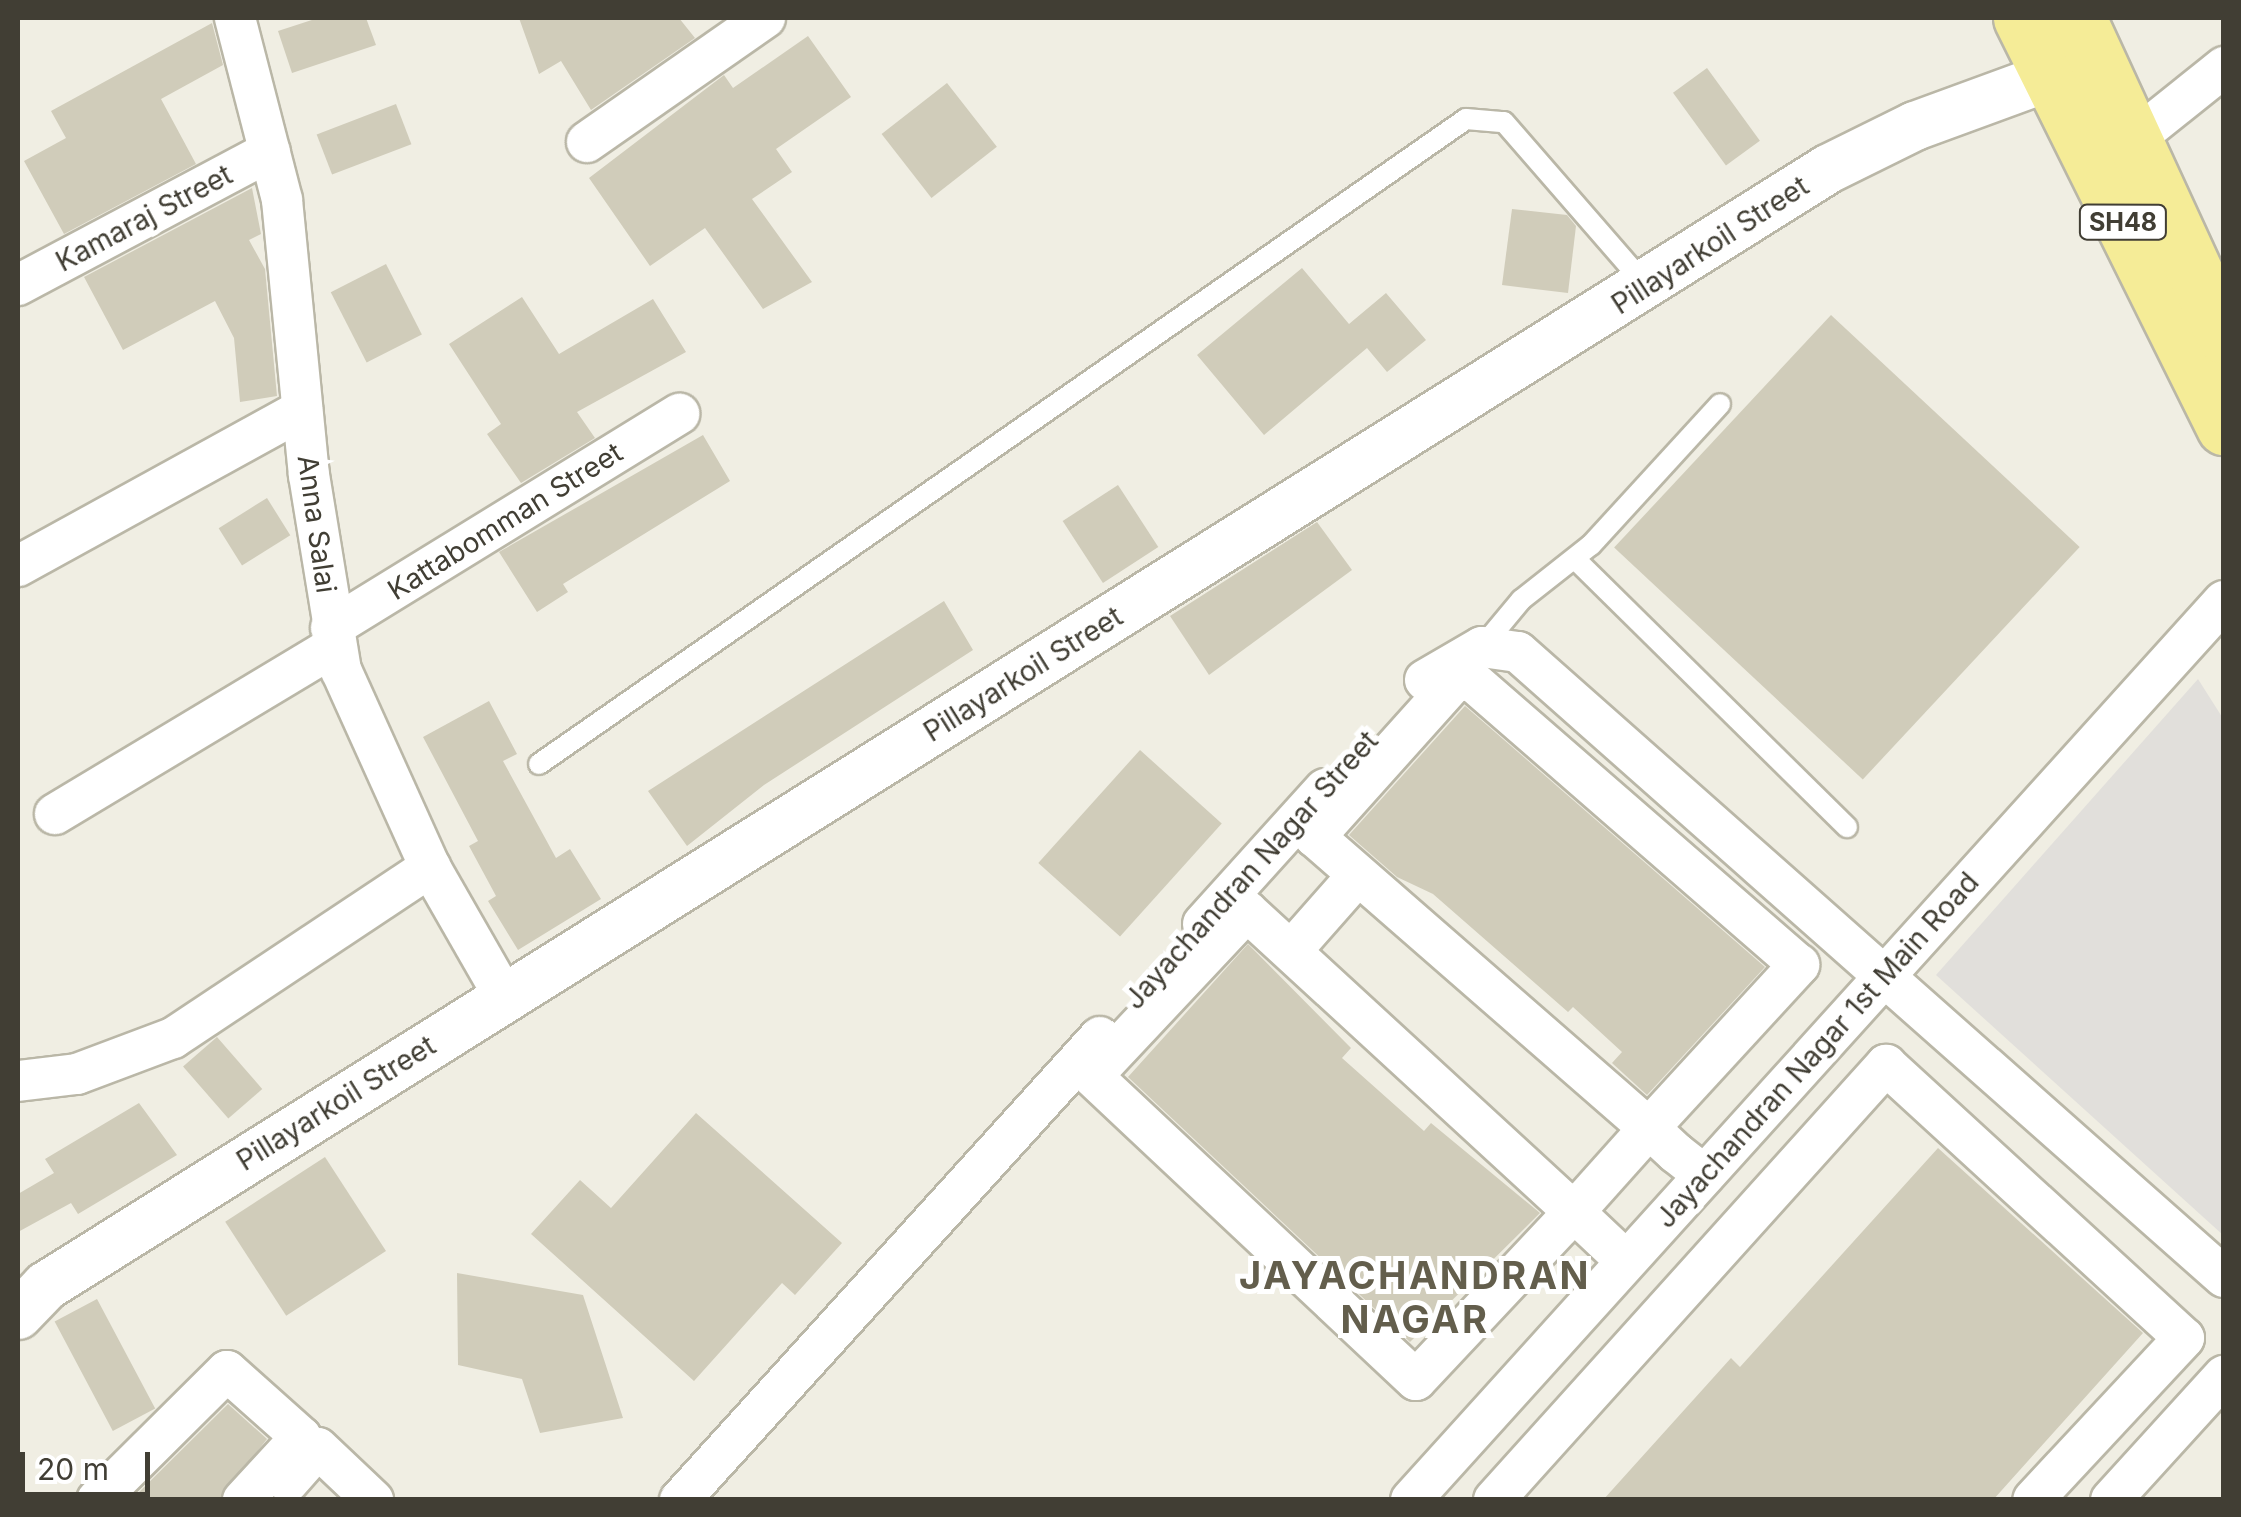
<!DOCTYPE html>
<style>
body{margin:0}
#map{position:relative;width:2241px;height:1517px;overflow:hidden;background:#f0eee3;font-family:Inter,sans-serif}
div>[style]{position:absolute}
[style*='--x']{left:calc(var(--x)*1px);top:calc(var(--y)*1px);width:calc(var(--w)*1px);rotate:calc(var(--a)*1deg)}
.parking>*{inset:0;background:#e1dfdb}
.building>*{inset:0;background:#d0ccba;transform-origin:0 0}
.roads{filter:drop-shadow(2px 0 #bab7a7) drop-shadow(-2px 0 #bab7a7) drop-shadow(0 2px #bab7a7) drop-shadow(0 -2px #bab7a7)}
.service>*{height:20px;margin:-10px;padding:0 10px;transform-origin:10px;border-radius:10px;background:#fff}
.minor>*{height:40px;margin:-20px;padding:0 20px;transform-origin:20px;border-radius:20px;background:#fff}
.tertiary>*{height:48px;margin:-24px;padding:0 24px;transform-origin:24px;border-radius:24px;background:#fff}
.primary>*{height:55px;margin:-27.5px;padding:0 27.5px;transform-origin:27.5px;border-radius:27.5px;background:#f5ec97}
span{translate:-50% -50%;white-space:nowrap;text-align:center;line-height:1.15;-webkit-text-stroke:10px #fff;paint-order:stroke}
.shield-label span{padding:2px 8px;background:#fff;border:2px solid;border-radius:8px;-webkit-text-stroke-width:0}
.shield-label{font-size:25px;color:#413e34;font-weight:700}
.street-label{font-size:28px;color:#413e34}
.district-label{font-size:38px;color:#635e4c;font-weight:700;letter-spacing:2.5px}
.frame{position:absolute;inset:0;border:20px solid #413e34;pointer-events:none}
.scale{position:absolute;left:20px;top:1452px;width:130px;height:45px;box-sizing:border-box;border:5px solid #413e34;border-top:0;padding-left:12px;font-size:30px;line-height:35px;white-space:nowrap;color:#413e34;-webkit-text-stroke:8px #fff;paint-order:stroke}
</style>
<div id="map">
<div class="parking">
<i style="clip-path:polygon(2198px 679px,2224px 720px,2223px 1235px,1936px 975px)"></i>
</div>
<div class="building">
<i style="clip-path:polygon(318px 18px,366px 18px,376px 45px,292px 73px,278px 31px)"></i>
<i style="clip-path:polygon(519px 18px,679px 18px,695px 38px,591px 110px,561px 61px,539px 74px)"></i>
<i style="clip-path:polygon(212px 23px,223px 65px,161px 99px,196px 164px,64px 234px,24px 161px,66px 138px,51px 111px)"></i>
<i style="clip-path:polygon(808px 36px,851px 97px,776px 149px,792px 172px,752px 199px,812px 282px,763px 309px,705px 228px,650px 266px,589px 178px,724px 75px,733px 88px)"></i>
<i style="left:1707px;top:68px;width:90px;height:42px;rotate:54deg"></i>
<i style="left:947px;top:83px;width:81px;height:83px;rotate:52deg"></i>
<i style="left:396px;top:104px;width:43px;height:85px;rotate:69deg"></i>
<i style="clip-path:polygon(252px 188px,261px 234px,249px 240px,265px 269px,277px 396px,240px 402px,234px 338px,215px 301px,123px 350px,84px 277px)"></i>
<i style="clip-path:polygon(1512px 209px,1567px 215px,1576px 226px,1568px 293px,1502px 285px)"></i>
<i style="left:386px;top:264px;width:79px;height:62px;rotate:63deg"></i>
<i style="clip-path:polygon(1302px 268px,1349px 324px,1386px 293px,1426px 340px,1387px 372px,1367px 348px,1264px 435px,1197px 355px)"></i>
<i style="clip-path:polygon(522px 297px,559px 354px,653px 299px,686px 352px,577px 412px,595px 438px,521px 483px,487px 434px,501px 424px,449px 344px)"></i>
<i style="left:1831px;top:315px;width:340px;height:318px;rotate:43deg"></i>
<i style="clip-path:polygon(703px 435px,730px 481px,563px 584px,568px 592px,537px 612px,499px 552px)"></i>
<i style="left:1118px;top:485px;width:74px;height:66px;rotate:57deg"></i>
<i style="left:267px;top:498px;width:44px;height:57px;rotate:58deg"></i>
<i style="clip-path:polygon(1317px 522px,1352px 570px,1209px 675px,1170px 616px)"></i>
<i style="clip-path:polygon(944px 601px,973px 650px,764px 785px,687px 846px,648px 791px)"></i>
<i style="clip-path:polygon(489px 701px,517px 754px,503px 761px,556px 858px,570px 849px,601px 899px,518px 950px,488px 901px,496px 896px,469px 846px,478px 841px,423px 737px)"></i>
<i style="clip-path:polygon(1465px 706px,1765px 967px,1647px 1095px,1612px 1063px,1622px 1052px,1573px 1007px,1568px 1012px,1433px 894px,1397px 877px,1349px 835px)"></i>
<i style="left:1140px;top:750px;width:110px;height:152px;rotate:42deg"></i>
<i style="clip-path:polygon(1248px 944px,1351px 1048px,1342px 1058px,1424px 1131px,1431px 1123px,1540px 1213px,1410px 1342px,1128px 1077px)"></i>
<i style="left:217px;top:1037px;width:69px;height:45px;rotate:49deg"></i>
<i style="clip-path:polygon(139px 1103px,177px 1155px,78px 1214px,71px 1203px,18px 1232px,18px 1194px,54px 1173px,45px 1159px)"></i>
<i style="clip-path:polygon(696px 1113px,842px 1243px,795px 1295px,782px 1283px,694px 1381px,531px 1234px,580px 1180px,611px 1208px)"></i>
<i style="clip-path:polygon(1938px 1148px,2143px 1333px,1993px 1500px,1603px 1500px,1731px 1358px,1740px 1367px)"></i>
<i style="left:325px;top:1157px;width:112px;height:119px;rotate:57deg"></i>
<i style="clip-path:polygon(457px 1273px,583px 1295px,623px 1418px,540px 1433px,522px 1379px,458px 1365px)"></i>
<i style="left:97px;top:1299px;width:124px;height:48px;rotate:62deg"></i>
<i style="clip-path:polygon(228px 1404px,267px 1439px,220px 1500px,131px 1500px)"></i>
</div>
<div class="roads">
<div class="service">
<i style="--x:1575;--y:559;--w:382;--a:44.6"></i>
<i style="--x:1482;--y:647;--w:61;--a:-50.3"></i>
<i style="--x:1521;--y:600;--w:89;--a:-38.2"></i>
<i style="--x:1591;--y:545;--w:191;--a:-47.5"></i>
<i style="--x:539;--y:764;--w:1129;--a:-34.83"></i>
<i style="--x:1466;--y:119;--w:38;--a:5"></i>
<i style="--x:1504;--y:122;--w:213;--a:49"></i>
</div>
<div class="minor">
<i style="--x:235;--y:18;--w:188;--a:75.5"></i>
<i style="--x:282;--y:200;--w:276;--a:84.4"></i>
<i style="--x:309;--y:475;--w:198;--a:80.7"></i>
<i style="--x:341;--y:670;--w:216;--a:65.7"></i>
<i style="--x:430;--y:867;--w:149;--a:60.2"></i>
<i style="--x:2133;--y:140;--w:117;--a:-38.7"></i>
<i style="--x:587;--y:142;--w:217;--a:-34.9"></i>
<i style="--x:18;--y:285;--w:285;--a:-28"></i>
<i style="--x:18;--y:566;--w:324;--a:-28.8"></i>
<i style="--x:331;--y:628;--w:409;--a:-31.6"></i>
<i style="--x:1425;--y:680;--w:66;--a:-30.1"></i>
<i style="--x:1482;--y:647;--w:36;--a:8"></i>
<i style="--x:1518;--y:652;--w:943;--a:41.52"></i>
<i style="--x:55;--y:814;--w:327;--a:-31"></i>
<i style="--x:1203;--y:924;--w:182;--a:-47.9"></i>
<i style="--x:1291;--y:951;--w:101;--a:-48.6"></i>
<i style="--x:18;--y:1081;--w:59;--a:-6.8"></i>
<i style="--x:77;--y:1074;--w:103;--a:-20.6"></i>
<i style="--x:173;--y:1038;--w:309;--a:-33.6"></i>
<i style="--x:1626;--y:1261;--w:71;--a:-136.7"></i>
<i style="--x:1574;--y:1212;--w:444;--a:-137.4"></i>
<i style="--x:1247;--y:911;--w:226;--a:133.2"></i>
<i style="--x:1092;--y:1076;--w:444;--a:43.2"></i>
<i style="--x:1416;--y:1380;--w:231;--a:-46.8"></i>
<i style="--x:1574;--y:1212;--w:113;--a:-48.2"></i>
<i style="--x:1649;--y:1128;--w:222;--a:-47.4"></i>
<i style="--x:1799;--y:965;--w:436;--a:-139"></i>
<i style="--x:1470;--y:679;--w:17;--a:167"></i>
<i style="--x:1453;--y:683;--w:207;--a:131.9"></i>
<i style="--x:1315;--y:837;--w:443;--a:41.1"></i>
<i style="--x:1649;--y:1128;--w:37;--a:43"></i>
<i style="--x:1676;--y:1153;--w:36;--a:38"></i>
<i style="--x:288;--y:1482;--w:45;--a:-48.6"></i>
<i style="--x:318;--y:1448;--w:76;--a:43.4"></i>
<i style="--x:97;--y:1500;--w:183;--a:-44.8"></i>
<i style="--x:227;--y:1371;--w:99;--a:41.7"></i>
<i style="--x:301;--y:1437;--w:86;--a:132.6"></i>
<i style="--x:680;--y:1500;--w:625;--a:-47.79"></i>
<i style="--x:1411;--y:1500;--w:1212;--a:-47.88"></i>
<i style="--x:1494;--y:1500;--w:586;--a:-47.98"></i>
<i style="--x:1886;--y:1065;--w:404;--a:42.5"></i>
<i style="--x:2184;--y:1338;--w:221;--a:133"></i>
<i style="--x:2111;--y:1500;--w:168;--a:-47.7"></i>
</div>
<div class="tertiary">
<i style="--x:18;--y:1315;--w:40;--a:-46"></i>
<i style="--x:46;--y:1286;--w:2103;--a:-32.08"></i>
<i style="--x:1828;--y:169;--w:97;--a:-26.3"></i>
<i style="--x:1915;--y:126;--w:146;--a:-20.1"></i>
</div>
<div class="primary">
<i style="--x:2021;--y:18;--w:457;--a:63.6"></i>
<i style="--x:2078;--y:18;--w:350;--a:65.3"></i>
</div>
</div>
<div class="shield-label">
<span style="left:2123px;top:222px">SH48</span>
</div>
<div class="street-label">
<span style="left:144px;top:218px;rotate:-28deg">Kamaraj Street</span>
<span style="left:1710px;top:245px;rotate:-33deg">Pillayarkoil Street</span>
<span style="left:505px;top:521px;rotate:-32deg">Kattabomman Street</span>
<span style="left:317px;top:524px;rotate:82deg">Anna Salai</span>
<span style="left:1023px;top:674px;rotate:-32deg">Pillayarkoil Street</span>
<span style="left:1251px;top:870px;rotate:-48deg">Jayachandran Nagar Street</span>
<span style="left:1817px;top:1050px;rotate:-48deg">Jayachandran Nagar 1st Main Road</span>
<span style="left:336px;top:1103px;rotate:-32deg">Pillayarkoil Street</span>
</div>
<div class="district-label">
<span style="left:1415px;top:1298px">JAYACHANDRAN<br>NAGAR</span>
</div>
<div class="frame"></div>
<div class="scale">20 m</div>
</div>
